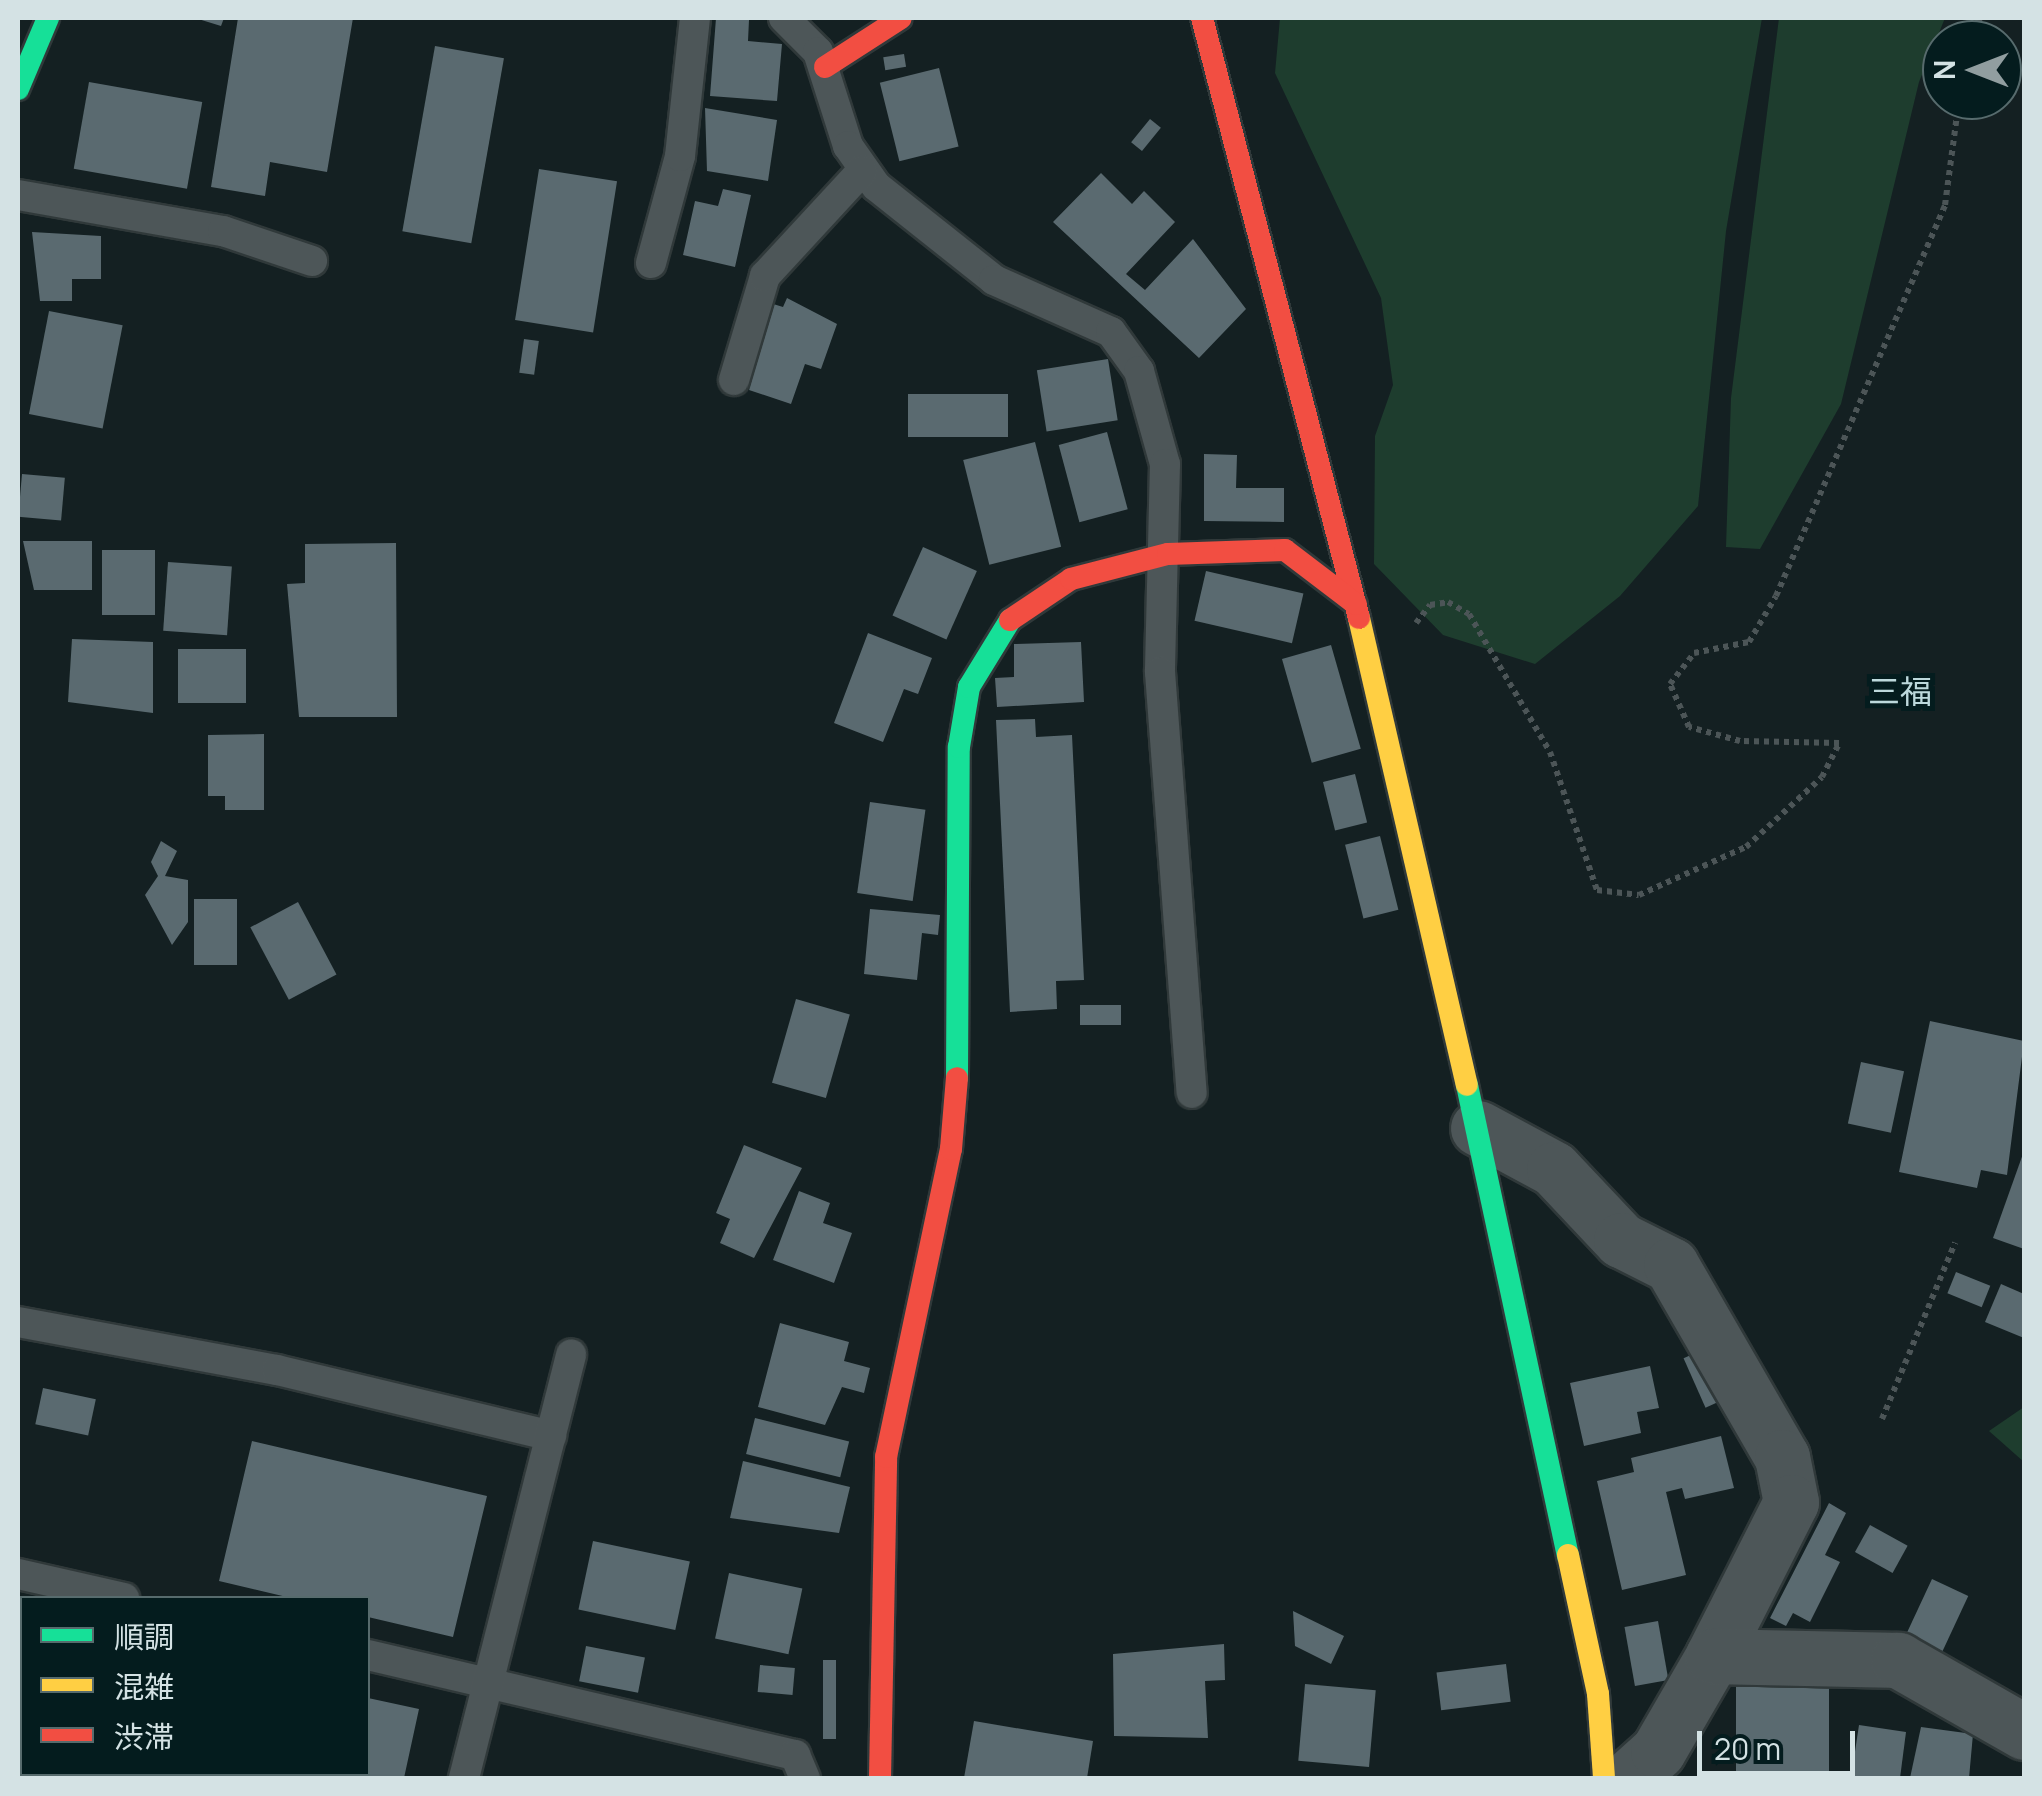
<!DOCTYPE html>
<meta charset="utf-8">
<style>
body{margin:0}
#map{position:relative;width:2042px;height:1796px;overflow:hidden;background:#142022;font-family:Manrope,"Noto Sans JP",sans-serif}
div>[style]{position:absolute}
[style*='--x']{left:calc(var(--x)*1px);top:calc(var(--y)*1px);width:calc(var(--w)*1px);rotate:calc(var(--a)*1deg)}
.green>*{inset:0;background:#1e3d2e}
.building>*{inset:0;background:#5a6a70;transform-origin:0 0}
.path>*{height:6px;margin-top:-3px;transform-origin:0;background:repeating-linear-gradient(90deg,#4c5557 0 5px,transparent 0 10px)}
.roads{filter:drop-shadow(2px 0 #30393a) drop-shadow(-2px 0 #30393a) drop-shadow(0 2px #30393a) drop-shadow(0 -2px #30393a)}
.lane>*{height:30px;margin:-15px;padding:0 15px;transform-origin:15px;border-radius:15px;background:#4d5658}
.street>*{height:55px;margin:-27.5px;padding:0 27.5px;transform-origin:27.5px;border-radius:27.5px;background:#4d5658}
.fast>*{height:22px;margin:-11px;padding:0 11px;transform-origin:11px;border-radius:11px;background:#16e098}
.slow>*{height:22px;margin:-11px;padding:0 11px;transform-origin:11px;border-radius:11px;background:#ffcf43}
.jam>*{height:22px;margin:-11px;padding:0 11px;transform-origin:11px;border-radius:11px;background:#f24e42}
span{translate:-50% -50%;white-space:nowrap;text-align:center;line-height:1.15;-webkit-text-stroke:10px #041c1e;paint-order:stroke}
.quarter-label{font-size:32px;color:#bdd9dc}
.frame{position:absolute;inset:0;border:20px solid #d4e2e4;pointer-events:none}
.legend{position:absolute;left:20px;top:1596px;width:350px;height:180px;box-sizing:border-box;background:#041c1e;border:2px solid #576b6d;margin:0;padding:12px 18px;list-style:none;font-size:30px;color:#d4e2e4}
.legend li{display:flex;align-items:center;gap:20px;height:50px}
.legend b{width:50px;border:2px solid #576b6d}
.north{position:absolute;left:1922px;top:20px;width:100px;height:100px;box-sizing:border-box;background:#041c1e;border:2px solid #576b6d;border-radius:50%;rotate:270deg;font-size:28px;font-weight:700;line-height:40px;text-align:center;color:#d4e2e4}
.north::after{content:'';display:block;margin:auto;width:35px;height:45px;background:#919ea0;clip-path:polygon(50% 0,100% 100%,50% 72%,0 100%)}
.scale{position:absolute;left:1697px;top:1731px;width:158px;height:45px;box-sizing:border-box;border:5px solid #d4e2e4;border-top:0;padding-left:12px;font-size:30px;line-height:35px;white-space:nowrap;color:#d4e2e4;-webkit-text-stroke:8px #041c1e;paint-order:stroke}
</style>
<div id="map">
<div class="green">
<i style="clip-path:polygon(1280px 18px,1762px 18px,1726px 231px,1698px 506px,1620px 596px,1535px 664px,1443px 635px,1374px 564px,1375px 436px,1393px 385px,1381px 298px,1275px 73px)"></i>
<i style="clip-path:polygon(1779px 18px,1945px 18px,1919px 82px,1841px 404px,1760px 549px,1726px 547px,1731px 398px)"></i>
<i style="clip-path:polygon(2024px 1407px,2024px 1462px,1989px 1431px)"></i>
</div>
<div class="building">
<i style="clip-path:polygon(195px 18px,224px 18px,221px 26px)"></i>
<i style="clip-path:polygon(238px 18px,353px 18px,327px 172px,270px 162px,265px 196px,211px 187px)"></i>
<i style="clip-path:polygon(716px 18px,749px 20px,748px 41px,782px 44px,777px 101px,710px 96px)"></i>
<i style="left:435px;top:46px;width:70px;height:188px;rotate:10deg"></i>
<i style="left:904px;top:54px;width:13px;height:21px;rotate:81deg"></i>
<i style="left:939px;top:68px;width:81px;height:61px;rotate:76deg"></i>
<i style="left:89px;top:82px;width:115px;height:88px;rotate:10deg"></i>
<i style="clip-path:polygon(705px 108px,777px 120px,768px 181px,707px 171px)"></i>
<i style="left:1150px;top:119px;width:14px;height:30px;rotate:39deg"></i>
<i style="left:539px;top:169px;width:79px;height:153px;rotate:9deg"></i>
<i style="clip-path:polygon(1101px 173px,1132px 204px,1144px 191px,1175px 222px,1126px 274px,1145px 290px,1193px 239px,1246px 309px,1199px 358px,1053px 222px)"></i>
<i style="clip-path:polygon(723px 189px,751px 195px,735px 267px,683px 255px,695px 201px,718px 206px)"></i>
<i style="clip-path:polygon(32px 232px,101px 236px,101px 279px,72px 279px,72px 301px,40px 301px)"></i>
<i style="clip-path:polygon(787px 298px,837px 324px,821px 369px,805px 364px,791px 404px,749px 390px,770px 303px,783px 307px)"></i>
<i style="left:49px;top:311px;width:75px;height:105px;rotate:11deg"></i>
<i style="left:524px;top:339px;width:15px;height:34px;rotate:8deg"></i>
<i style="left:1108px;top:359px;width:62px;height:72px;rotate:81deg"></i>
<i style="left:1008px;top:394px;width:43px;height:100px;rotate:90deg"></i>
<i style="left:1107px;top:432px;width:80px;height:50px;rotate:75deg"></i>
<i style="left:1035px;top:442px;width:108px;height:74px;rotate:76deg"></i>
<i style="clip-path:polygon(1204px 454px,1237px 455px,1236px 488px,1284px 488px,1284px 522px,1204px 521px)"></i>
<i style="left:22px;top:474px;width:43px;height:43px;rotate:5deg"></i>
<i style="clip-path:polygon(23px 541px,92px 541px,92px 590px,34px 590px)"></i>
<i style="clip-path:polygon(396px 543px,397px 717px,299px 717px,287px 584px,305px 583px,305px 544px)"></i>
<i style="left:923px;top:547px;width:59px;height:75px;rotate:24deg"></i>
<i style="left:155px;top:550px;width:65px;height:53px;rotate:90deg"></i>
<i style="left:168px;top:562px;width:64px;height:69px;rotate:4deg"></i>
<i style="left:1206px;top:571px;width:100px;height:51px;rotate:13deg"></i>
<i style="clip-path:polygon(868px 633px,932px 658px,918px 694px,904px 689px,883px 742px,834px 723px)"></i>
<i style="clip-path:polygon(72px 639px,153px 642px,153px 713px,68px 702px)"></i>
<i style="clip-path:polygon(1081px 642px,1084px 702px,997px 707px,995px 678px,1014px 677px,1014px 644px)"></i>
<i style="left:1331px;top:645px;width:108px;height:51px;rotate:74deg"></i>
<i style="left:178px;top:649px;width:68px;height:54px"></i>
<i style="clip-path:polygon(1035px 719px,1036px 737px,1072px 735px,1084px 980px,1056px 981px,1057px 1009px,1010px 1012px,996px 720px)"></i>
<i style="clip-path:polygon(264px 734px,264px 810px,225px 810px,225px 796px,208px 796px,208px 735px)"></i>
<i style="left:1355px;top:774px;width:50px;height:33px;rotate:76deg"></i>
<i style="left:870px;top:802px;width:56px;height:92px;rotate:8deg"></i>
<i style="left:1380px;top:836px;width:76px;height:36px;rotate:76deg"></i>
<i style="clip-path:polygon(161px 841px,177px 851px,165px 876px,188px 880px,188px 922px,172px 945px,145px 895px,158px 876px,151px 862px)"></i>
<i style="left:194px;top:899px;width:43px;height:66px"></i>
<i style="left:298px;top:902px;width:82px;height:54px;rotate:62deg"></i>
<i style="clip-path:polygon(870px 909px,940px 915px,938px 935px,922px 933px,917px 980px,864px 974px)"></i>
<i style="left:796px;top:999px;width:56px;height:87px;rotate:16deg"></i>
<i style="left:1121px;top:1005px;width:20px;height:41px;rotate:90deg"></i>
<i style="clip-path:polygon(1930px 1021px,2024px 1041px,2007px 1175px,1981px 1170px,1977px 1188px,1899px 1172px)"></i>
<i style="left:1861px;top:1062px;width:44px;height:63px;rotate:12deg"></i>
<i style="clip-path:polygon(744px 1145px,802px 1168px,754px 1258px,720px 1243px,730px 1219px,716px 1213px)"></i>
<i style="clip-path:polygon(2024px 1151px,2024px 1249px,1993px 1238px)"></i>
<i style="clip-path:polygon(799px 1191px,830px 1203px,823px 1223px,852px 1233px,834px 1283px,773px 1260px)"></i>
<i style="left:1956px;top:1272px;width:37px;height:23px;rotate:22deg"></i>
<i style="clip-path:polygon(2001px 1284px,2024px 1294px,2024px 1338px,1985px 1322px)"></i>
<i style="clip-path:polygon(780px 1323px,849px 1342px,844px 1361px,870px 1368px,864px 1393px,842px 1387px,825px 1425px,758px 1407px)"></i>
<i style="left:1700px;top:1351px;width:54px;height:18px;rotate:66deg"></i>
<i style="clip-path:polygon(1650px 1366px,1659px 1408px,1637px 1412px,1641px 1433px,1584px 1446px,1570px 1383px)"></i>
<i style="left:43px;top:1388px;width:54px;height:37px;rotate:12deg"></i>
<i style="left:755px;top:1418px;width:97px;height:37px;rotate:14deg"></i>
<i style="clip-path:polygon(1721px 1436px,1734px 1488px,1685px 1499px,1682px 1488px,1666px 1492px,1686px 1575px,1622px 1590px,1597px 1481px,1634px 1472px,1631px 1458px)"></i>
<i style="clip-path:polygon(252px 1441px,487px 1496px,453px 1637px,368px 1617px,368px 1598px,291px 1598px,219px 1581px)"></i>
<i style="clip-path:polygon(743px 1461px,850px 1487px,839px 1533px,730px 1518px)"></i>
<i style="clip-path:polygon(1829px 1503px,1846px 1513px,1825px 1555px,1840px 1562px,1810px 1622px,1793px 1613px,1786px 1626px,1770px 1618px)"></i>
<i style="left:1870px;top:1525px;width:43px;height:31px;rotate:29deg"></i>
<i style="left:593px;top:1541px;width:99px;height:70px;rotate:12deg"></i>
<i style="left:729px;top:1573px;width:75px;height:67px;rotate:12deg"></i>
<i style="left:1932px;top:1579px;width:40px;height:61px;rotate:25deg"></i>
<i style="clip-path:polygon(1293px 1611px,1344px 1636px,1331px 1664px,1295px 1646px)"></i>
<i style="left:1658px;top:1621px;width:60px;height:34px;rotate:80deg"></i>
<i style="clip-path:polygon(1224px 1644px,1225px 1680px,1205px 1681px,1208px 1738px,1114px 1736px,1113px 1654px)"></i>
<i style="left:586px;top:1646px;width:60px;height:36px;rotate:11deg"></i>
<i style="left:823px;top:1660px;width:13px;height:79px"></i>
<i style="left:1506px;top:1664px;width:38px;height:70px;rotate:83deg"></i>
<i style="left:760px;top:1665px;width:35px;height:27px;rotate:5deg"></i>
<i style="clip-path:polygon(18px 1677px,22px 1774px,368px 1774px,368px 1698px,419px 1709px,404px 1778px,18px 1778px)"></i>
<i style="left:1305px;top:1684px;width:71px;height:77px;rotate:5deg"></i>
<i style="left:1736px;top:1685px;width:93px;height:94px"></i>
<i style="clip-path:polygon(974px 1721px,1093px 1741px,1087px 1778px,964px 1778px)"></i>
<i style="clip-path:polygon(1859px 1725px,1906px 1732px,1900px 1778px,1851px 1778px)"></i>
<i style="clip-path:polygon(1921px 1727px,1973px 1734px,1969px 1778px,1910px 1778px)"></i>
</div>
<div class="path">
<i style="--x:1967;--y:40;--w:26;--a:-59"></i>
<i style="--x:1416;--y:623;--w:23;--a:-52"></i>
<i style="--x:1430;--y:605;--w:18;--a:-9"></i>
<i style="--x:1448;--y:602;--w:24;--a:30"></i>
<i style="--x:1469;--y:614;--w:160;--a:59.6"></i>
<i style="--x:1550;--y:752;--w:146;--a:71.2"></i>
<i style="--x:1597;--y:890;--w:42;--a:6.8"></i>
<i style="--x:1639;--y:895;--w:117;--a:-24.2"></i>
<i style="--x:1746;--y:847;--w:103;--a:-42.6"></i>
<i style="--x:1822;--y:777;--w:38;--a:-63"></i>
<i style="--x:1839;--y:743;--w:99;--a:-178.8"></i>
<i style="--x:1740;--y:741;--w:53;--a:-164.6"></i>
<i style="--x:1689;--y:727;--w:47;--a:-113.8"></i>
<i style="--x:1670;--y:684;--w:39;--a:-52"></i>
<i style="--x:1694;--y:653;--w:56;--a:-11.3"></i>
<i style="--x:1749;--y:642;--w:53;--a:-59.6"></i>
<i style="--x:1776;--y:596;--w:426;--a:-66.6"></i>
<i style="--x:1945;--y:205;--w:106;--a:-82.4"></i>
<i style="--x:1882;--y:1419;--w:191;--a:-67.5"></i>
</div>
<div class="roads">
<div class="lane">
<i style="--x:784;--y:18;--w:48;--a:45"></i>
<i style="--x:818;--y:52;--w:99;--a:72.3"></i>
<i style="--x:848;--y:146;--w:49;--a:55"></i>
<i style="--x:876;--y:186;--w:151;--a:38.5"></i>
<i style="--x:994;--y:280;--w:128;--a:24"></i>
<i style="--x:1111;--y:332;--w:48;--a:54.3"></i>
<i style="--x:1139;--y:371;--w:97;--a:74.4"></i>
<i style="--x:1165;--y:464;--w:208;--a:91.4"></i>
<i style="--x:1160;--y:672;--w:422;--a:85.7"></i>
<i style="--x:18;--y:195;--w:208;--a:10"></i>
<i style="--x:223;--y:231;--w:94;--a:18.6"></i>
<i style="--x:651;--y:263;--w:111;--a:-74.8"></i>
<i style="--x:680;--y:156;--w:139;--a:-83.8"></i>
<i style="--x:734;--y:380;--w:109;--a:-73.4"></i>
<i style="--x:765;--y:276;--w:143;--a:-47.3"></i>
<i style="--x:18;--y:1322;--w:263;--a:10.5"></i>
<i style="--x:277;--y:1370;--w:282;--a:13.5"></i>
<i style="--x:18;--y:1574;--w:109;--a:12.8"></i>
<i style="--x:368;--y:1655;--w:439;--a:13.2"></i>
<i style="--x:795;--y:1755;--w:25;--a:67"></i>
<i style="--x:464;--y:1778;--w:437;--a:-75.8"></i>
</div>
<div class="street">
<i style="--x:1478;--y:1128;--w:86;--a:28.3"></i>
<i style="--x:1554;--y:1169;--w:98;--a:46.7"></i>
<i style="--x:1621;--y:1240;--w:56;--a:26.6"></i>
<i style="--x:1671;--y:1265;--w:222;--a:60"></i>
<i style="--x:1782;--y:1457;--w:46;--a:78.7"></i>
<i style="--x:1791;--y:1502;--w:173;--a:116.9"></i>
<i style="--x:1628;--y:1778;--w:40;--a:-42"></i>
<i style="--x:1658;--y:1751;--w:110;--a:-59.9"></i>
<i style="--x:1713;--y:1656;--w:185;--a:1.2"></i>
<i style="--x:1898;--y:1660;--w:145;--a:29.7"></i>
</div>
<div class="fast">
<i style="--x:18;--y:89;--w:77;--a:-67.1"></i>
<i style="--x:957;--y:1078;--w:331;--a:-89.7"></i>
<i style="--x:959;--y:747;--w:61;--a:-80.5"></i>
<i style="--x:969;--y:687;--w:79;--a:-58.5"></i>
<i style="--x:1467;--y:1085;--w:481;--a:77.9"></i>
</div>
<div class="slow">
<i style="--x:1359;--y:618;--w:479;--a:77"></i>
<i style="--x:1568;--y:1555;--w:142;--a:77.8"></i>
<i style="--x:1598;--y:1694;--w:84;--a:85.9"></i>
</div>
<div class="jam">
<i style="--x:1202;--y:18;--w:620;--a:75.34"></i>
<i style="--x:825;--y:67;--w:90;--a:-32.8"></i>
<i style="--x:1010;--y:620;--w:73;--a:-33.9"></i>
<i style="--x:1071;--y:579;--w:100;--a:-14.5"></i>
<i style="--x:1168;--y:554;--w:117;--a:-2"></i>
<i style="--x:1285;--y:550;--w:89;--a:37.3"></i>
<i style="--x:880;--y:1778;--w:321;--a:-88.9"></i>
<i style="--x:886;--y:1457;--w:315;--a:-78.1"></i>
<i style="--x:951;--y:1149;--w:71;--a:-85.2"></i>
</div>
</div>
<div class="quarter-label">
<span style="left:1900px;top:691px">三福</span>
</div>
<div class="frame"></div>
<ul class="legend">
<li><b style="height:12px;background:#16e098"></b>順調</li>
<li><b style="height:12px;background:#ffcf43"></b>混雑</li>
<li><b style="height:12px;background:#f24e42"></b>渋滞</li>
</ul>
<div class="north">N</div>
<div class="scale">20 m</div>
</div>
